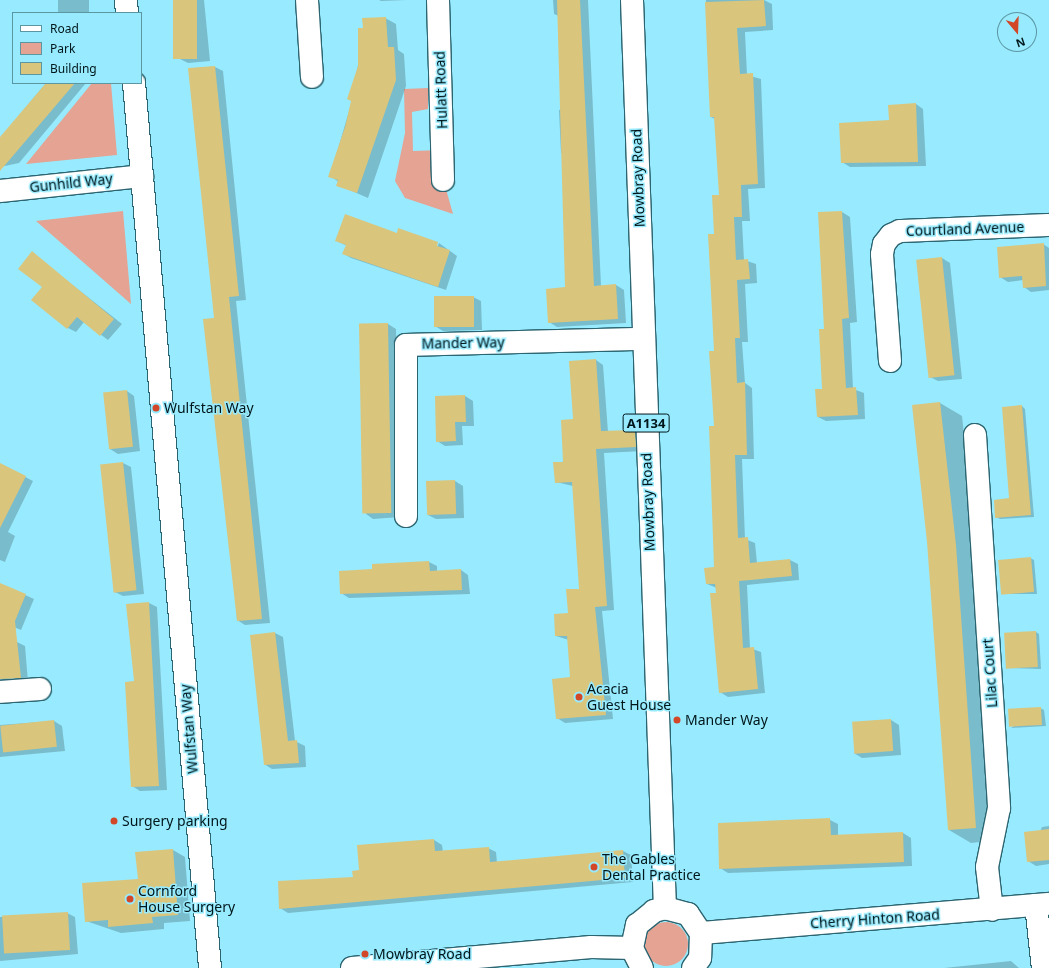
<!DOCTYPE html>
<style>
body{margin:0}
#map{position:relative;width:1049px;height:968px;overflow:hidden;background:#98ebfe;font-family:"Noto Sans",sans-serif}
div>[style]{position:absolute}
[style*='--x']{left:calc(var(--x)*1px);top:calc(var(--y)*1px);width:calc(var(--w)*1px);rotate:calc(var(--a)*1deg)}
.green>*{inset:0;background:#e4a393}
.round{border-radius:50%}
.shadow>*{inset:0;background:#0003;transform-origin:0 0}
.building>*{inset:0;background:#dac57d;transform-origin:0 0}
.roads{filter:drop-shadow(1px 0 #2b6571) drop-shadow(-1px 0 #2b6571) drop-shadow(0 1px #2b6571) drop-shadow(0 -1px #2b6571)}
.minor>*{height:22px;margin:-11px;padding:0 11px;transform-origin:11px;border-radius:11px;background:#fff}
.tertiary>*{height:22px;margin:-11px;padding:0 11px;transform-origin:11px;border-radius:11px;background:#fff}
.primary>*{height:22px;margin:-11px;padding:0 11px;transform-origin:11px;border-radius:11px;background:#fff}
.dots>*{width:11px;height:11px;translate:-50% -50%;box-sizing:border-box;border:2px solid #98ebfe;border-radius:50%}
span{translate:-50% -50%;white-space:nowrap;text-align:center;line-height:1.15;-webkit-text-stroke:3px #98ebfe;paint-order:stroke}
.shield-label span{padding:1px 3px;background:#98ebfe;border:1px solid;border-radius:3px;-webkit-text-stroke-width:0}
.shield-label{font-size:13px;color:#00161b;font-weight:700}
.street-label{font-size:14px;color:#00161b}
.poi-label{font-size:14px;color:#00161b}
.left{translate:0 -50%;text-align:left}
.legend{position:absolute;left:12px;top:12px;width:130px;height:72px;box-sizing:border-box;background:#98ebfe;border:1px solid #5b96a3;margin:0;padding:5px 7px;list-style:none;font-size:12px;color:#00161b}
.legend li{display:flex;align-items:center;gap:8px;height:20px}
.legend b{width:20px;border:1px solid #5b96a3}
.north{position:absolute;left:997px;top:12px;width:40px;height:40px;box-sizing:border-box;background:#98ebfe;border:1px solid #5b96a3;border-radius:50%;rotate:161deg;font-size:11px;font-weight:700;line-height:16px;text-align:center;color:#00161b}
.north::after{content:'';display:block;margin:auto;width:14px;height:18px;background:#d14728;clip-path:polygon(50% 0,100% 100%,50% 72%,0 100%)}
</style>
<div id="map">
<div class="green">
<i style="clip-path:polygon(92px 83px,111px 83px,117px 155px,26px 164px)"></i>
<i style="clip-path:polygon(428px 88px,428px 109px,412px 112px,413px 151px,442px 150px,444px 182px,453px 214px,405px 198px,395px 181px,405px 133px,404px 89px)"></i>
<i style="clip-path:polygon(123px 211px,131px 304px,36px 221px)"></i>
<i class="round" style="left:644px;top:922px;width:44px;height:44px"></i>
</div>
<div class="shadow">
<i style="left:58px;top:0;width:31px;height:13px"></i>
<i style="clip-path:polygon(174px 0,204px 0,210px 61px,188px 63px,180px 59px)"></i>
<i style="clip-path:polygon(379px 0,407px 0,381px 1px)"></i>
<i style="clip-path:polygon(553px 0,588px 0,601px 286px,616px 285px,624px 290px,626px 323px,557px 327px,549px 322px,566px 288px,564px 154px,561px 153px,559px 110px,563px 109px,559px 16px,554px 14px)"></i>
<i style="clip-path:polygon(706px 0,764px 0,772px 4px,773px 30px,745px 32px,747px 75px,761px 79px,765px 188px,748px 189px,750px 221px,742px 221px,744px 260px,756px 264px,757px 283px,745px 284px,748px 342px,742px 342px,745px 383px,752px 388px,754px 459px,742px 459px,745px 539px,755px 543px,757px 563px,790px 560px,798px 564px,799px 580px,747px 585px,750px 648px,761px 652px,765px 693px,728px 697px,720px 692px,717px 588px,707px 584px,715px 568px,715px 234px,720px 196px,715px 119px,711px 117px)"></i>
<i style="clip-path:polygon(385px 18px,396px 24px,398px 50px,404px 54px,406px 86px,368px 198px,338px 185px,339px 182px,330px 176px,352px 101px,364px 29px)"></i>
<i style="clip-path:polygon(215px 67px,223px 71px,246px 300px,236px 301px,270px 623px,245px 625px,237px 620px,215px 319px)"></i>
<i style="clip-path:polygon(46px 83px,86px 83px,19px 163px,0 167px,0 138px)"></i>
<i style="clip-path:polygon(916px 104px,923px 109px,926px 166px,850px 167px,842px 162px,890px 121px)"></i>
<i style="clip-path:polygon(842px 212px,850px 217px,857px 322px,850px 323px,853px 389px,864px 393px,865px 419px,826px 421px,818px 417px,823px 390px,825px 330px,819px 213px)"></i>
<i style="clip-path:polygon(397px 234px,437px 243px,436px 251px,439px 243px,457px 256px,446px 290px,351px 258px,344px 254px,347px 246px,337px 241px)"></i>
<i style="clip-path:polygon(1043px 244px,1049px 248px,1049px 290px,1031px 292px,1024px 287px,1023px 280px,1008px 282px,1000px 277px)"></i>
<i style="clip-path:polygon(32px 253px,122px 324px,108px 340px,84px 322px,76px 332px,68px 328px,43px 287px)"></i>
<i style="clip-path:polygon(942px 258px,950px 263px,962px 379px,938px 381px,930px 377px,917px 260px)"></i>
<i style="clip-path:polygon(473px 297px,481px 301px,482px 330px,443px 331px,435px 326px)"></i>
<i style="clip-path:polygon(388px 324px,396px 329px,400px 517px,373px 519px,366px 514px,360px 325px)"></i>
<i style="clip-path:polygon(596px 360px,603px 365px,608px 432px,635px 431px,643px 436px,643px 451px,604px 453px,614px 610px,602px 611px,613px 719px,565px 723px,557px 718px,571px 678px,569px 640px,556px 636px,580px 590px,573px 486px,556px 482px)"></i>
<i style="clip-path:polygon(127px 391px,134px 396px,140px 451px,118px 454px,110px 449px)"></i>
<i style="clip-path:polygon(465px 396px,473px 401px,474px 426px,462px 426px,463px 445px,445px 446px,437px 441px,436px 397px)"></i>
<i style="clip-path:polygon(940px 403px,962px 416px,977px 558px,998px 840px,971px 843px,949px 830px)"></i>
<i style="clip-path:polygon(1022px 406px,1025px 409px,1034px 517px,1000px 519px,996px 517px,1010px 499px)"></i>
<i style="clip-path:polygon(123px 463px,131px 467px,144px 594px,123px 596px,115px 592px)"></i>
<i style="clip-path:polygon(0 464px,33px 481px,8px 532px,15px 536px,5px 562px,0 560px)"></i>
<i style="clip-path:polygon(455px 481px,463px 486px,464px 518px,436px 519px,428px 515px)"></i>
<i style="clip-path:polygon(1030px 558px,1034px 560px,1037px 594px,1002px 594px)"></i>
<i style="clip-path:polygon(429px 562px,437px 566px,437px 572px,461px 570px,468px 575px,470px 594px,349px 598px,341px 593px,373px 570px)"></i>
<i style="clip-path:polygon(1px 584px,34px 599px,21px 630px,0 621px)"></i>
<i style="clip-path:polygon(149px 603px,157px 607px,167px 790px,140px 791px,132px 786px,135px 682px,127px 605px)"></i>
<i style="clip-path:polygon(1036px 632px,1039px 634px,1041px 669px,1007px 668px)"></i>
<i style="clip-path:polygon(275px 633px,283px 637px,295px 741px,305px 746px,306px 767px,272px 769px,264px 764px)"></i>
<i style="clip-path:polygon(17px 642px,25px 646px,28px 682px,0 685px,0 644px)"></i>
<i style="clip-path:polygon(1040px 708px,1044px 710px,1046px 726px,1011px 728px)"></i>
<i style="clip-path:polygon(891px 720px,899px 725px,901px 755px,862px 758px,854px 753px)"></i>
<i style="clip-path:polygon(54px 721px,62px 726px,65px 751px,0 757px,0 725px)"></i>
<i style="clip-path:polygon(830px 820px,838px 824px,838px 836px,903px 833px,911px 838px,912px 866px,728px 873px,720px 868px)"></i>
<i style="clip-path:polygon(1049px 826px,1049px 864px,1036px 866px,1028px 861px,1042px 827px)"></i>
<i style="clip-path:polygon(434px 840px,442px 845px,443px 852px,488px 848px,496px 852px,497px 863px,623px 851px,631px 855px,633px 882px,288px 913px,280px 908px,354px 878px,360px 871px,358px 846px)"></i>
<i style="clip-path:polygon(173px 850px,185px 857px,190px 921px,164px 923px,164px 929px,121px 933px,86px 921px)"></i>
<i style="clip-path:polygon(67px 913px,75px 917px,78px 954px,0 961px,0 917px)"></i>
<i style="clip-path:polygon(1011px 961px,1019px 968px,944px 968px)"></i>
</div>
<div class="building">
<i style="left:173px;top:0;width:24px;height:59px"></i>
<i style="clip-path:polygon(557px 0,580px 0,594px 286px,616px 284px,618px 319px,548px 323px,546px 289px,565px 287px)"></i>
<i style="clip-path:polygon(764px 0,766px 26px,737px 28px,740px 74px,753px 73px,758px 184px,741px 185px,742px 217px,734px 217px,736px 260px,748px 259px,750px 279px,737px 280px,740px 338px,735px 338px,737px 383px,745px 382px,747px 455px,735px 455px,738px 538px,748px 537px,750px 563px,790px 559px,792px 576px,739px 581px,743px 648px,754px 647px,758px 689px,719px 693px,710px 593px,716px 593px,715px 584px,706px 584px,704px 568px,714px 567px,709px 426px,714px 426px,709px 351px,714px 351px,708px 234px,714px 234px,712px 195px,719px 195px,714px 117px,710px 117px,709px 96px,705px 2px)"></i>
<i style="clip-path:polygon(386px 17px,388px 47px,394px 47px,396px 80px,357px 193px,336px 186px,338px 180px,328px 177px,345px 127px,351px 101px,347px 99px,358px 66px,358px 28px,363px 28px,362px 18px)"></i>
<i style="clip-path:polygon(215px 66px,239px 296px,229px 297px,262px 619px,237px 621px,203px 319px,214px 318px,188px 68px)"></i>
<i style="clip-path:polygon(46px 83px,75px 83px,0 171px,0 137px)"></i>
<i style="clip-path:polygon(916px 103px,918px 162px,841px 163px,839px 123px,889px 120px,888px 105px)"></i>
<i style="clip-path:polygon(842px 211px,849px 318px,842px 319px,846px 388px,856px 387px,858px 415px,817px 417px,815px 389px,822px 389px,819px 329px,824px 329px,818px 212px)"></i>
<i style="clip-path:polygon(345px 214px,397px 233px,398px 228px,438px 242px,437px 246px,450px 250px,438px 287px,342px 254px,346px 245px,335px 241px)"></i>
<i style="clip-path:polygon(1044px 243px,1046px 286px,1023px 288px,1022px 276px,999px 278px,997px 247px)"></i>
<i style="clip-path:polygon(32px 251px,114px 319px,100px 336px,77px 317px,67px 329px,31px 300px,42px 287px,18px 269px)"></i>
<i style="left:942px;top:257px;width:119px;height:26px;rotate:84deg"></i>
<i style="left:434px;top:296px;width:40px;height:31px"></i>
<i style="left:388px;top:323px;width:190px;height:29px;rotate:89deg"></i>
<i style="clip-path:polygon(596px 359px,601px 431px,635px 430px,636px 447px,596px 449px,607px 606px,595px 607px,606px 715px,556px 719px,552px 679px,570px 677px,567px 636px,555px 636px,554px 614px,568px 613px,566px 589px,579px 589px,572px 482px,555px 483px,553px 462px,563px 462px,561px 420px,573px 419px,569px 361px)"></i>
<i style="left:127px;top:390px;width:57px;height:24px;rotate:84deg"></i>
<i style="clip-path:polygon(465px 395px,466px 422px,455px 422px,456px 441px,436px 442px,435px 396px)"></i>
<i style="clip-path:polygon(940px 402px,956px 545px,976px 828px,948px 830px,927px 542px,912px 405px)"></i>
<i style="clip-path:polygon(1022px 405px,1031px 515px,995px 518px,994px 500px,1009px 498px,1002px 407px)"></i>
<i style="left:123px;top:462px;width:129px;height:23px;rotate:84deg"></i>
<i style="clip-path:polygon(0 463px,26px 476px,0 528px)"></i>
<i style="left:455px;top:480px;width:34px;height:29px;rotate:88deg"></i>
<i style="left:1031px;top:557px;width:35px;height:33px;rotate:85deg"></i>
<i style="clip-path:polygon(429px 561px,430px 571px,461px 569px,462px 590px,340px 594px,339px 571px,372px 569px,372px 564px)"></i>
<i style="clip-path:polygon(0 583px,26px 594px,15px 621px,21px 678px,0 679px)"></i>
<i style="clip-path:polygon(149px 602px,159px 786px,131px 787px,125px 682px,134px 681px,126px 604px)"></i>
<i style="left:1036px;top:631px;width:36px;height:32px;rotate:87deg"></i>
<i style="clip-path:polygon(275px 632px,288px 741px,297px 740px,299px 763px,264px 765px,250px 635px)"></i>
<i style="left:1041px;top:707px;width:18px;height:33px;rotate:87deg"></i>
<i style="left:891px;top:719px;width:32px;height:39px;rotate:86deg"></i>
<i style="left:54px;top:720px;width:27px;height:54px;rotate:84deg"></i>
<i style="clip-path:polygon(830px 818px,831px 835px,903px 832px,904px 862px,719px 869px,718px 823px)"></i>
<i style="clip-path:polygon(1049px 829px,1049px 860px,1027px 862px,1024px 832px)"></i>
<i style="clip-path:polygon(434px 839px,435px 851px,489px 847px,490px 862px,623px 850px,625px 878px,279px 909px,278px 881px,353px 877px,352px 871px,359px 870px,357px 845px)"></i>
<i style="clip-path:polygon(173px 849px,178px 915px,152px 917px,153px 923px,108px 927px,108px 920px,85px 922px,82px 883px,138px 879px,135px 852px)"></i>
<i style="left:68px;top:912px;width:38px;height:66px;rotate:87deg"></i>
</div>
<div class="roads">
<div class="minor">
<i style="--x:126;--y:0;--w:13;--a:86"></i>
<i style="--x:307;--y:0;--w:77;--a:86.3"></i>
<i style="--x:438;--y:0;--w:180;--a:88.4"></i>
<i style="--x:134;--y:83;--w:888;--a:85.09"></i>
<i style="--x:0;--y:191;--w:143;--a:-6"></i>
<i style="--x:890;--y:361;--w:107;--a:-94.3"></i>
<i style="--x:882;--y:254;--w:10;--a:-79"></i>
<i style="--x:884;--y:244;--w:11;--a:-52"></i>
<i style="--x:891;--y:235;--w:10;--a:-24"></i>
<i style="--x:900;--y:231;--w:149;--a:-2.3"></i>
<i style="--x:975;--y:435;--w:374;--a:86.3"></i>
<i style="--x:999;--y:808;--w:60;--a:101.5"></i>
<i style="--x:987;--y:867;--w:43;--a:83.4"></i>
<i style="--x:406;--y:516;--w:171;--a:-90"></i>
<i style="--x:406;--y:345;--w:237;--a:-1.5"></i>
<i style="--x:0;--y:692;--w:40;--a:-4.3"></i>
<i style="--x:1036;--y:905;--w:63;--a:83.7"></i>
</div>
<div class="tertiary">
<i style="--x:701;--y:933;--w:349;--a:-4.8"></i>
<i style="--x:352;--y:968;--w:240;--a:-5"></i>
<i style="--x:591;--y:947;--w:41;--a:1.4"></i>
</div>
<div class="primary">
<i style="--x:632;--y:0;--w:909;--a:87.92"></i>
<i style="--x:642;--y:968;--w:22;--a:-117"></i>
<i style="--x:632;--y:948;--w:24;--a:-78"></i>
<i style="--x:637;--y:925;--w:22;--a:-39"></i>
<i style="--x:654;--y:911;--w:11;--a:-15"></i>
<i style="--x:665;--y:908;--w:24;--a:15"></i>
<i style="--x:688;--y:914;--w:23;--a:56"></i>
<i style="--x:701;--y:933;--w:25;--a:92"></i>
<i style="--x:700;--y:958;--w:12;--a:125"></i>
</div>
</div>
<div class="dots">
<i style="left:156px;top:408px;background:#d14728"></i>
<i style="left:579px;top:697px;background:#d14728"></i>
<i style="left:677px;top:720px;background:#d14728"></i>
<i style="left:114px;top:821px;background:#d14728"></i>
<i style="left:594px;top:867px;background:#d14728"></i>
<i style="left:130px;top:899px;background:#d14728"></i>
<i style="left:365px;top:954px;background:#d14728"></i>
</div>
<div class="shield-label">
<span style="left:646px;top:423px">A1134</span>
</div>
<div class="street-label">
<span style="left:441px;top:90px;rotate:-92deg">Hulatt Road</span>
<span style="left:638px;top:178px;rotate:-92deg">Mowbray Road</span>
<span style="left:71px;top:183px;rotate:-6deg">Gunhild Way</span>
<span style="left:965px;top:229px;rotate:-2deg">Courtland Avenue</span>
<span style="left:463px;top:343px;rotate:-1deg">Mander Way</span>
<span style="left:648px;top:502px;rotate:-92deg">Mowbray Road</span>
<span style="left:990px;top:673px;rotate:-94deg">Lilac Court</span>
<span style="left:189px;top:729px;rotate:-95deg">Wulfstan Way</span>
<span style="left:875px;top:919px;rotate:-4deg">Cherry Hinton Road</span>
</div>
<div class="poi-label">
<span class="left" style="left:164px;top:408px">Wulfstan Way</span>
<span class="left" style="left:587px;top:697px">Acacia<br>Guest House</span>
<span class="left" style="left:685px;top:720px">Mander Way</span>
<span class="left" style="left:122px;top:821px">Surgery parking</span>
<span class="left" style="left:602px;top:867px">The Gables<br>Dental Practice</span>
<span class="left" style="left:138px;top:899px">Cornford<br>House Surgery</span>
<span class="left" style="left:373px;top:954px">Mowbray Road</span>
</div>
<ul class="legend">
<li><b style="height:5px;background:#fff"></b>Road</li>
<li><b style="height:11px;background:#e4a393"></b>Park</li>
<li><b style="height:11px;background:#dac57d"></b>Building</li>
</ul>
<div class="north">N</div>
</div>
